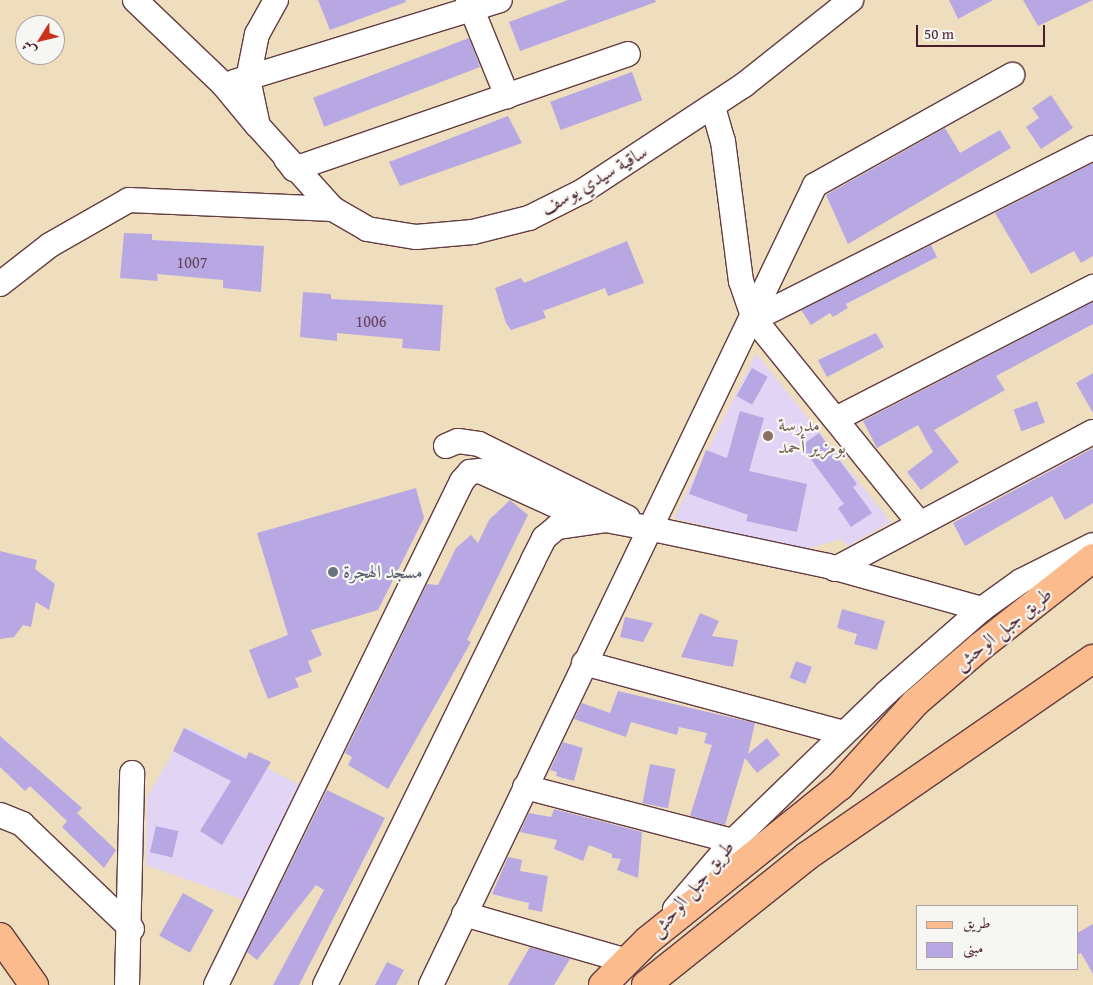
<!DOCTYPE html>
<meta charset="utf-8">
<style>
body{margin:0}
#map{position:relative;width:1093px;height:985px;overflow:hidden;background:#efdebe;font-family:"Gentium Book Plus",Amiri,serif}
div>[style]{position:absolute}
[style*='--x']{left:calc(var(--x)*1px);top:calc(var(--y)*1px);width:calc(var(--w)*1px);rotate:calc(var(--a)*1deg)}
.built>*{inset:0;background:#e1d4f4}
.building>*{inset:0;background:#b7a8e3;transform-origin:0 0}
.roads{filter:drop-shadow(1px 0 #633c41) drop-shadow(-1px 0 #633c41) drop-shadow(0 1px #633c41) drop-shadow(0 -1px #633c41)}
.minor>*{height:24px;margin:-12px;padding:0 12px;transform-origin:12px;border-radius:12px;background:#fff}
.major>*{height:28px;margin:-14px;padding:0 14px;transform-origin:14px;border-radius:14px;background:#fbbb8d}
.dots>*{width:14px;height:14px;translate:-50% -50%;box-sizing:border-box;border:2px solid #f6f6f2;border-radius:50%}
span{translate:-50% -50%;white-space:nowrap;text-align:center;line-height:1.15;-webkit-text-stroke:4.5px #f6f6f2;paint-order:stroke}
.number-label{font-size:16px;color:#654159}
.number-label span{-webkit-text-stroke-width:0}
.street-label{font-size:19px;color:#4a1f2b}
.education-label{font-size:19px;color:#785e54}
.left{translate:0 -50%;text-align:left}
.worship-label{font-size:19px;color:#5b616d}
.legend{position:absolute;left:916px;top:905px;width:162px;height:65px;box-sizing:border-box;background:#f6f6f2;border:1px solid #b1a0a2;margin:0;padding:6px 9px;list-style:none;font-size:15px;color:#4a1f2b}
.legend li{display:flex;align-items:center;gap:10px;height:25px}
.legend b{width:25px;border:1px solid #b1a0a2}
.north{position:absolute;left:15px;top:15px;width:50px;height:50px;box-sizing:border-box;background:#f6f6f2;border:1px solid #b1a0a2;border-radius:50%;rotate:234deg;font-size:14px;font-weight:700;line-height:20px;text-align:center;color:#4a1f2b}
.north::after{content:'';display:block;margin:auto;width:18px;height:22px;background:#c8321e;clip-path:polygon(50% 0,100% 100%,50% 72%,0 100%)}
.scale{position:absolute;left:916px;top:25px;width:129px;height:22px;box-sizing:border-box;border:2px solid #4a1f2b;border-top:0;padding-left:6px;font-size:15px;line-height:18px;white-space:nowrap;color:#4a1f2b;-webkit-text-stroke:4px #f6f6f2;paint-order:stroke}
</style>
<div id="map">
<div class="built">
<i style="clip-path:polygon(756px 353px,891px 522px,848px 546px,841px 539px,799px 551px,674px 518px)"></i>
<i style="clip-path:polygon(188px 727px,304px 787px,244px 900px,146px 865px,147px 797px)"></i>
</div>
<div class="building">
<i style="clip-path:polygon(318px 0,405px 0,406px 2px,330px 30px)"></i>
<i style="clip-path:polygon(568px 0,655px 0,656px 2px,520px 51px,509px 22px)"></i>
<i style="clip-path:polygon(949px 0,993px 0,958px 19px)"></i>
<i style="clip-path:polygon(1023px 0,1093px 0,1038px 26px)"></i>
<i style="left:469px;top:38px;width:31px;height:167px;rotate:69deg"></i>
<i style="left:632px;top:72px;width:30px;height:87px;rotate:70deg"></i>
<i style="clip-path:polygon(1051px 95px,1073px 128px,1041px 149px,1026px 127px,1039px 118px,1032px 108px)"></i>
<i style="clip-path:polygon(508px 116px,522px 143px,400px 186px,389px 162px)"></i>
<i style="clip-path:polygon(945px 128px,960px 153px,1000px 130px,1011px 148px,848px 244px,826px 195px)"></i>
<i style="clip-path:polygon(1093px 163px,1093px 256px,1081px 263px,1074px 251px,1031px 274px,995px 213px)"></i>
<i style="clip-path:polygon(124px 233px,152px 234px,152px 240px,264px 246px,261px 292px,223px 288px,223px 280px,157px 274px,158px 281px,120px 278px)"></i>
<i style="clip-path:polygon(627px 241px,644px 283px,608px 296px,605px 288px,543px 311px,546px 318px,511px 330px,506px 323px,495px 288px,521px 278px,524px 283px)"></i>
<i style="clip-path:polygon(931px 245px,937px 257px,846px 304px,848px 308px,833px 317px,830px 313px,811px 325px,801px 310px)"></i>
<i style="clip-path:polygon(303px 292px,331px 294px,331px 299px,443px 305px,440px 351px,402px 348px,403px 339px,337px 333px,337px 341px,300px 337px)"></i>
<i style="clip-path:polygon(1093px 302px,1093px 324px,996px 376px,1005px 390px,934px 430px,959px 462px,921px 490px,907px 472px,933px 452px,918px 425px,877px 448px,863px 421px)"></i>
<i style="clip-path:polygon(876px 333px,884px 347px,827px 377px,818px 360px)"></i>
<i style="left:752px;top:368px;width:18px;height:32px;rotate:29deg"></i>
<i style="clip-path:polygon(1093px 373px,1093px 413px,1076px 383px)"></i>
<i style="left:1037px;top:401px;width:23px;height:25px;rotate:70deg"></i>
<i style="clip-path:polygon(740px 411px,764px 418px,749px 471px,807px 484px,797px 532px,746px 521px,748px 515px,689px 494px,706px 450px,727px 458px)"></i>
<i style="clip-path:polygon(819px 433px,857px 484px,853px 487px,872px 513px,851px 527px,838px 508px,844px 504px,801px 446px)"></i>
<i style="clip-path:polygon(1093px 448px,1093px 503px,1065px 520px,1052px 496px,965px 546px,953px 523px)"></i>
<i style="clip-path:polygon(416px 488px,424px 518px,378px 610px,311px 630px,322px 655px,308px 661px,312px 672px,295px 678px,299px 687px,268px 699px,249px 650px,288px 635px,257px 533px)"></i>
<i style="clip-path:polygon(510px 500px,528px 515px,467px 640px,471px 642px,388px 789px,348px 765px,352px 757px,345px 753px,427px 584px,438px 585px,456px 548px,471px 535px,478px 543px,489px 520px)"></i>
<i style="clip-path:polygon(0 551px,37px 560px,35px 569px,55px 584px,49px 610px,36px 602px,31px 627px,23px 625px,14px 637px,0 639px)"></i>
<i style="clip-path:polygon(842px 609px,885px 621px,877px 650px,854px 644px,857px 634px,837px 628px)"></i>
<i style="clip-path:polygon(700px 613px,719px 621px,712px 636px,738px 640px,733px 667px,681px 657px)"></i>
<i style="clip-path:polygon(625px 617px,653px 623px,643px 642px,620px 637px)"></i>
<i style="left:796px;top:661px;width:17px;height:18px;rotate:21deg"></i>
<i style="clip-path:polygon(618px 691px,755px 723px,748px 754px,767px 738px,780px 755px,757px 773px,745px 758px,725px 825px,690px 816px,712px 745px,704px 743px,707px 733px,679px 727px,677px 735px,631px 722px,626px 737px,574px 719px,582px 703px,610px 713px)"></i>
<i style="clip-path:polygon(184px 728px,246px 759px,249px 752px,271px 762px,222px 845px,200px 831px,231px 781px,173px 751px)"></i>
<i style="clip-path:polygon(0 736px,82px 808px,77px 813px,116px 850px,104px 868px,62px 827px,67px 821px,30px 786px,25px 791px,0 767px)"></i>
<i style="clip-path:polygon(563px 742px,583px 748px,574px 781px,556px 776px,557px 772px,550px 770px)"></i>
<i style="left:650px;top:764px;width:26px;height:40px;rotate:11deg"></i>
<i style="clip-path:polygon(327px 790px,385px 818px,299px 985px,273px 985px,324px 890px,316px 885px,257px 960px,247px 952px)"></i>
<i style="clip-path:polygon(554px 809px,642px 832px,638px 878px,617px 870px,621px 859px,612px 858px,612px 854px,589px 845px,583px 861px,554px 849px,557px 840px,520px 832px,529px 813px,551px 817px)"></i>
<i style="left:156px;top:826px;width:23px;height:27px;rotate:13deg"></i>
<i style="clip-path:polygon(508px 857px,522px 860px,520px 871px,548px 876px,542px 912px,528px 909px,529px 903px,492px 894px)"></i>
<i style="left:183px;top:893px;width:35px;height:49px;rotate:29deg"></i>
<i style="clip-path:polygon(1093px 924px,1093px 974px,1081px 953px,1077px 955px,1077px 933px)"></i>
<i style="clip-path:polygon(530px 947px,570px 959px,554px 985px,508px 985px)"></i>
<i style="clip-path:polygon(387px 962px,404px 970px,396px 985px,375px 985px)"></i>
</div>
<div class="roads">
<div class="minor">
<i style="--x:135;--y:0;--w:122;--a:43.7"></i>
<i style="--x:223;--y:84;--w:52;--a:50.5"></i>
<i style="--x:276;--y:0;--w:39;--a:119"></i>
<i style="--x:257;--y:34;--w:46;--a:101.3"></i>
<i style="--x:248;--y:79;--w:48;--a:78"></i>
<i style="--x:258;--y:126;--w:112;--a:47.9"></i>
<i style="--x:333;--y:209;--w:39;--a:30"></i>
<i style="--x:367;--y:229;--w:50;--a:9.3"></i>
<i style="--x:416;--y:237;--w:57;--a:-5"></i>
<i style="--x:473;--y:232;--w:58;--a:-14"></i>
<i style="--x:529;--y:218;--w:60;--a:-26.6"></i>
<i style="--x:583;--y:191;--w:193;--a:-33.4"></i>
<i style="--x:744;--y:85;--w:137;--a:-38.5"></i>
<i style="--x:468;--y:0;--w:104;--a:67.9"></i>
<i style="--x:234;--y:82;--w:278;--a:-17.1"></i>
<i style="--x:713;--y:107;--w:35;--a:74"></i>
<i style="--x:723;--y:141;--w:141;--a:82.7"></i>
<i style="--x:741;--y:281;--w:40;--a:71.1"></i>
<i style="--x:754;--y:319;--w:262;--a:51"></i>
<i style="--x:286;--y:159;--w:13;--a:51"></i>
<i style="--x:294;--y:169;--w:353;--a:-19"></i>
<i style="--x:0;--y:284;--w:63;--a:-38"></i>
<i style="--x:50;--y:245;--w:91;--a:-29.7"></i>
<i style="--x:129;--y:200;--w:204;--a:2.5"></i>
<i style="--x:754;--y:319;--w:380;--a:-26.8"></i>
<i style="--x:836;--y:419;--w:289;--a:-27.2"></i>
<i style="--x:446;--y:446;--w:13;--a:-23"></i>
<i style="--x:458;--y:441;--w:21;--a:8"></i>
<i style="--x:479;--y:444;--w:166;--a:26.4"></i>
<i style="--x:835;--y:569;--w:292;--a:-28"></i>
<i style="--x:584;--y:663;--w:268;--a:15.1"></i>
<i style="--x:525;--y:787;--w:215;--a:14.6"></i>
<i style="--x:0;--y:815;--w:24;--a:22"></i>
<i style="--x:22;--y:824;--w:152;--a:43.7"></i>
<i style="--x:675;--y:909;--w:89;--a:-49.5"></i>
<i style="--x:733;--y:841;--w:213;--a:-44"></i>
<i style="--x:886;--y:693;--w:128;--a:-41.2"></i>
<i style="--x:982;--y:609;--w:48;--a:-35.7"></i>
<i style="--x:1021;--y:581;--w:80;--a:-26.6"></i>
<i style="--x:464;--y:914;--w:170;--a:16.1"></i>
<i style="--x:127;--y:985;--w:212;--a:-88.6"></i>
<i style="--x:216;--y:985;--w:561;--a:-63.98"></i>
<i style="--x:462;--y:481;--w:12;--a:-48"></i>
<i style="--x:470;--y:472;--w:10;--a:-6"></i>
<i style="--x:480;--y:471;--w:121;--a:24.4"></i>
<i style="--x:325;--y:985;--w:473;--a:-63.9"></i>
<i style="--x:533;--y:560;--w:25;--a:-63"></i>
<i style="--x:544;--y:538;--w:17;--a:-40"></i>
<i style="--x:557;--y:527;--w:49;--a:-8.1"></i>
<i style="--x:606;--y:520;--w:43;--a:10.8"></i>
<i style="--x:648;--y:528;--w:184;--a:11.9"></i>
<i style="--x:828;--y:566;--w:160;--a:15.6"></i>
<i style="--x:431;--y:985;--w:887;--a:-64.36"></i>
<i style="--x:815;--y:185;--w:226;--a:-29.2"></i>
</div>
<div class="major">
<i style="--x:0;--y:937;--w:59;--a:54.7"></i>
<i style="--x:603;--y:985;--w:62;--a:-45"></i>
<i style="--x:647;--y:941;--w:248;--a:-38.8"></i>
<i style="--x:840;--y:786;--w:113;--a:-47.9"></i>
<i style="--x:916;--y:702;--w:86;--a:-40.7"></i>
<i style="--x:981;--y:646;--w:142;--a:-38.2"></i>
<i style="--x:646;--y:985;--w:206;--a:-38.7"></i>
<i style="--x:807;--y:856;--w:347;--a:-34.6"></i>
</div>
</div>
<div class="dots">
<i style="left:768px;top:436px;background:#8d6e63"></i>
<i style="left:333px;top:572px;background:#6b7280"></i>
</div>
<div class="number-label">
<span style="left:192px;top:262px">1007</span>
<span style="left:371px;top:321px">1006</span>
</div>
<div class="street-label">
<span style="left:594px;top:180px;rotate:-30deg">ساقية سيدي يوسف</span>
<span style="left:1003px;top:629px;rotate:-39deg">طريق جبل الوحش</span>
<span style="left:692px;top:889px;rotate:-50deg">طريق جبل الوحش</span>
</div>
<div class="education-label">
<span class="left" style="left:778px;top:436px">مدرسة<br>بومزير أحمد</span>
</div>
<div class="worship-label">
<span class="left" style="left:343px;top:572px">مسجد الهجرة</span>
</div>
<ul class="legend">
<li><b style="height:6px;background:#fbbb8d"></b>طريق</li>
<li><b style="height:14px;background:#b7a8e3"></b>مبنى</li>
</ul>
<div class="north">ش</div>
<div class="scale">50 m</div>
</div>
